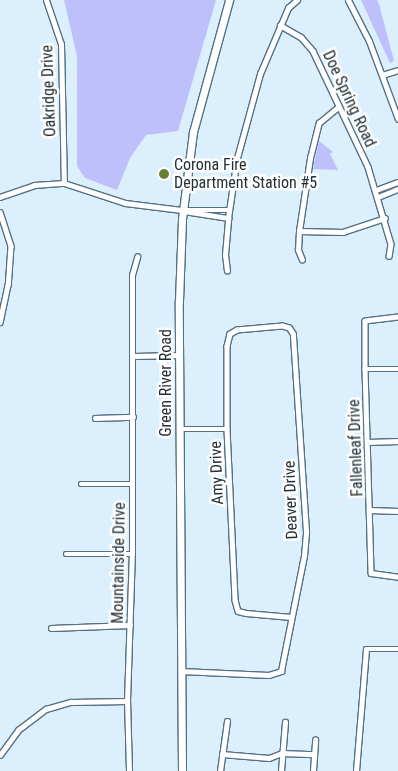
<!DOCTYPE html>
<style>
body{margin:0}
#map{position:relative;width:398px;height:771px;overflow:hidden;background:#dbeffd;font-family:"Roboto Condensed",sans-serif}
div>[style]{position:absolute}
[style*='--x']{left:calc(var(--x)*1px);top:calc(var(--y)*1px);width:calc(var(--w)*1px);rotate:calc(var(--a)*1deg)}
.green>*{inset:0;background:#bdc0fb}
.roads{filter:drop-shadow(1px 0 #537185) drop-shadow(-1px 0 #537185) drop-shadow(0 1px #537185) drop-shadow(0 -1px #537185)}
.minor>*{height:4.5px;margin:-2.25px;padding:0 2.25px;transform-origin:2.25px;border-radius:2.25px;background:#fff}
.tertiary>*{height:5px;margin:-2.5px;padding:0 2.5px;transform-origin:2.5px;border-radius:2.5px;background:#fff}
.primary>*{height:7px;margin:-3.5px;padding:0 3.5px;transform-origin:3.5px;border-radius:3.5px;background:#fff}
.dots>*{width:14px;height:14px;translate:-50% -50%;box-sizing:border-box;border:2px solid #fff;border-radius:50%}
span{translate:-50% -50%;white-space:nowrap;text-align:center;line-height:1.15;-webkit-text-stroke:5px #fff;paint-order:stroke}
.street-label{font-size:16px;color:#223038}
.poi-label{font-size:16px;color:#223038}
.left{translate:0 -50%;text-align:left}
</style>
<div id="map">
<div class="green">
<i style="clip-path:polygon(64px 0,216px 0,178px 131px,146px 135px,130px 158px,117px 190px,85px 178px,77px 166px,77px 56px)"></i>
<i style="clip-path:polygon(361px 0,377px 0,379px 4px,394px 61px,390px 63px)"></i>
<i style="clip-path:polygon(319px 141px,333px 152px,330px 154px,338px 170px,313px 169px)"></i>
</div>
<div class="roads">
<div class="minor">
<i style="--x:280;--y:25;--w:24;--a:30"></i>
<i style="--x:301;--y:37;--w:18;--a:49"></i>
<i style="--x:313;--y:51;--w:128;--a:64.6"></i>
<i style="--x:368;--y:167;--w:80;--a:73.4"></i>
<i style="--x:391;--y:244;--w:12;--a:99"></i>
<i style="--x:382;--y:75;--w:17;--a:-17"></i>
<i style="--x:376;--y:190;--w:23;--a:-20"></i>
<i style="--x:0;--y:197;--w:36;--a:-19"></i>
<i style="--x:34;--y:185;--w:30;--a:-4"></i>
<i style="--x:378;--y:197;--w:22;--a:-22"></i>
<i style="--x:182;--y:210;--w:47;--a:0"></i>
<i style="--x:184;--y:211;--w:45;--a:9"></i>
<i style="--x:0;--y:212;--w:36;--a:72"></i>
<i style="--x:11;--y:246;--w:39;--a:94"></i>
<i style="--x:8;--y:285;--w:38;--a:102"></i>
<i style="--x:299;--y:231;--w:44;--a:1.3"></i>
<i style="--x:343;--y:232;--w:44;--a:-18.4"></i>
<i style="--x:302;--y:260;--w:11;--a:-112"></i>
<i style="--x:298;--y:250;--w:19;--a:-87"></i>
<i style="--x:299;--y:231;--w:74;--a:-81.4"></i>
<i style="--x:310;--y:158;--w:36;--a:-76"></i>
<i style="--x:319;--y:123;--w:25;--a:-40"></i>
<i style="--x:227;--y:271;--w:16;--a:-97"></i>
<i style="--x:225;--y:255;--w:37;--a:-85"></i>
<i style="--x:228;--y:218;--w:61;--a:-81.5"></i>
<i style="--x:237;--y:158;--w:87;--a:-74.7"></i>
<i style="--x:260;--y:74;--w:72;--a:-67"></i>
<i style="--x:288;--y:8;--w:12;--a:-42"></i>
<i style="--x:398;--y:317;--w:33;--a:173"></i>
<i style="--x:365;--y:321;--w:48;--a:90"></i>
<i style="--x:365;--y:369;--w:204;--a:88.3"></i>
<i style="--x:371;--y:573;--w:27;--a:8"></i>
<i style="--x:133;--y:356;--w:47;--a:-1.2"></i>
<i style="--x:365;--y:369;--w:33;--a:0"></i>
<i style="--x:95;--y:418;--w:38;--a:-2"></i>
<i style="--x:180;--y:429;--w:47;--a:0"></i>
<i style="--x:368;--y:442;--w:30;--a:-2"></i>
<i style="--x:81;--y:484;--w:52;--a:0"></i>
<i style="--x:370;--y:510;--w:28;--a:2"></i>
<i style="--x:66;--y:554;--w:66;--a:0"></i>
<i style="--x:51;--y:628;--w:79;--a:-2.2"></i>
<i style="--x:181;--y:671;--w:88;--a:2.6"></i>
<i style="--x:269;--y:675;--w:13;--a:-18"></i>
<i style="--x:281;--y:671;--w:117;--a:-78.7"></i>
<i style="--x:304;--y:556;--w:24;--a:-85"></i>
<i style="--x:306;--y:532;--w:198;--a:-93.8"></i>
<i style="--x:293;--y:334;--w:7;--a:-124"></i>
<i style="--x:289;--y:328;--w:7;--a:-164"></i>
<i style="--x:282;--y:326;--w:45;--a:174.9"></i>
<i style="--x:237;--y:330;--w:8;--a:150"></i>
<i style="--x:230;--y:334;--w:12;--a:104"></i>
<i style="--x:227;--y:346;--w:83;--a:90"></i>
<i style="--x:227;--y:429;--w:171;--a:87.3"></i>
<i style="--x:235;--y:600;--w:11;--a:75"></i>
<i style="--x:238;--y:611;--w:8;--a:14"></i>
<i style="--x:246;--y:613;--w:45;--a:5.1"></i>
<i style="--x:222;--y:754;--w:47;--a:4.9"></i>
<i style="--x:269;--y:758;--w:14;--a:-21"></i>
<i style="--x:282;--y:753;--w:32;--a:2"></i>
<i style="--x:0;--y:755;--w:31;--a:-54"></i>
<i style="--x:18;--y:730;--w:35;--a:-37"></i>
<i style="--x:46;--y:709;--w:26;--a:-16"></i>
<i style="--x:71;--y:702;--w:56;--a:-1"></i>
<i style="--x:129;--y:771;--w:70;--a:-91.6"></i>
<i style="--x:127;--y:701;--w:147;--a:-88.1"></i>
<i style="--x:132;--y:554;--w:279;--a:-90"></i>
<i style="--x:132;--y:275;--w:19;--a:-74"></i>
<i style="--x:220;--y:771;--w:50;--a:-82"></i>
<i style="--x:281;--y:771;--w:49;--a:-85.3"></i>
<i style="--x:313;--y:771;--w:31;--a:-86"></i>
<i style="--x:356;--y:771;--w:122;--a:-85.3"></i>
<i style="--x:366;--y:649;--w:32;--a:0"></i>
</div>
<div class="tertiary">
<i style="--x:46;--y:0;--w:46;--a:71.2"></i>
<i style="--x:61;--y:44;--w:139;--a:88.8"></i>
<i style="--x:64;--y:183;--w:64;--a:18.2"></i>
<i style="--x:125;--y:203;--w:57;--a:7"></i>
<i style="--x:348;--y:0;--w:46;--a:62.9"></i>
<i style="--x:369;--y:41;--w:83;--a:69.6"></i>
</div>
<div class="primary">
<i style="--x:182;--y:771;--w:470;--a:-90.4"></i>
<i style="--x:179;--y:301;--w:82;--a:-87.9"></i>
<i style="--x:182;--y:219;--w:88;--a:-82.8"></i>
<i style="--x:193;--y:132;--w:137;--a:-74.7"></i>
</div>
</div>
<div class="dots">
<i style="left:164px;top:174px;background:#668033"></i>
</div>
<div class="street-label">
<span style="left:49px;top:91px;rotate:-92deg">Oakridge Drive</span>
<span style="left:349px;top:99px;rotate:65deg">Doe Spring Road</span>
<span style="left:166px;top:383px;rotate:-90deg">Green River Road</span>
<span style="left:356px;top:448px;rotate:-92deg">Fallenleaf Drive</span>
<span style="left:217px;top:473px;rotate:-92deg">Amy Drive</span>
<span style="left:291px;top:500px;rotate:-92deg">Deaver Drive</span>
<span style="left:119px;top:563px;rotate:-89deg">Mountainside Drive</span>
</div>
<div class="poi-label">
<span class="left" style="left:174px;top:174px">Corona Fire<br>Department Station #5</span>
</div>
</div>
